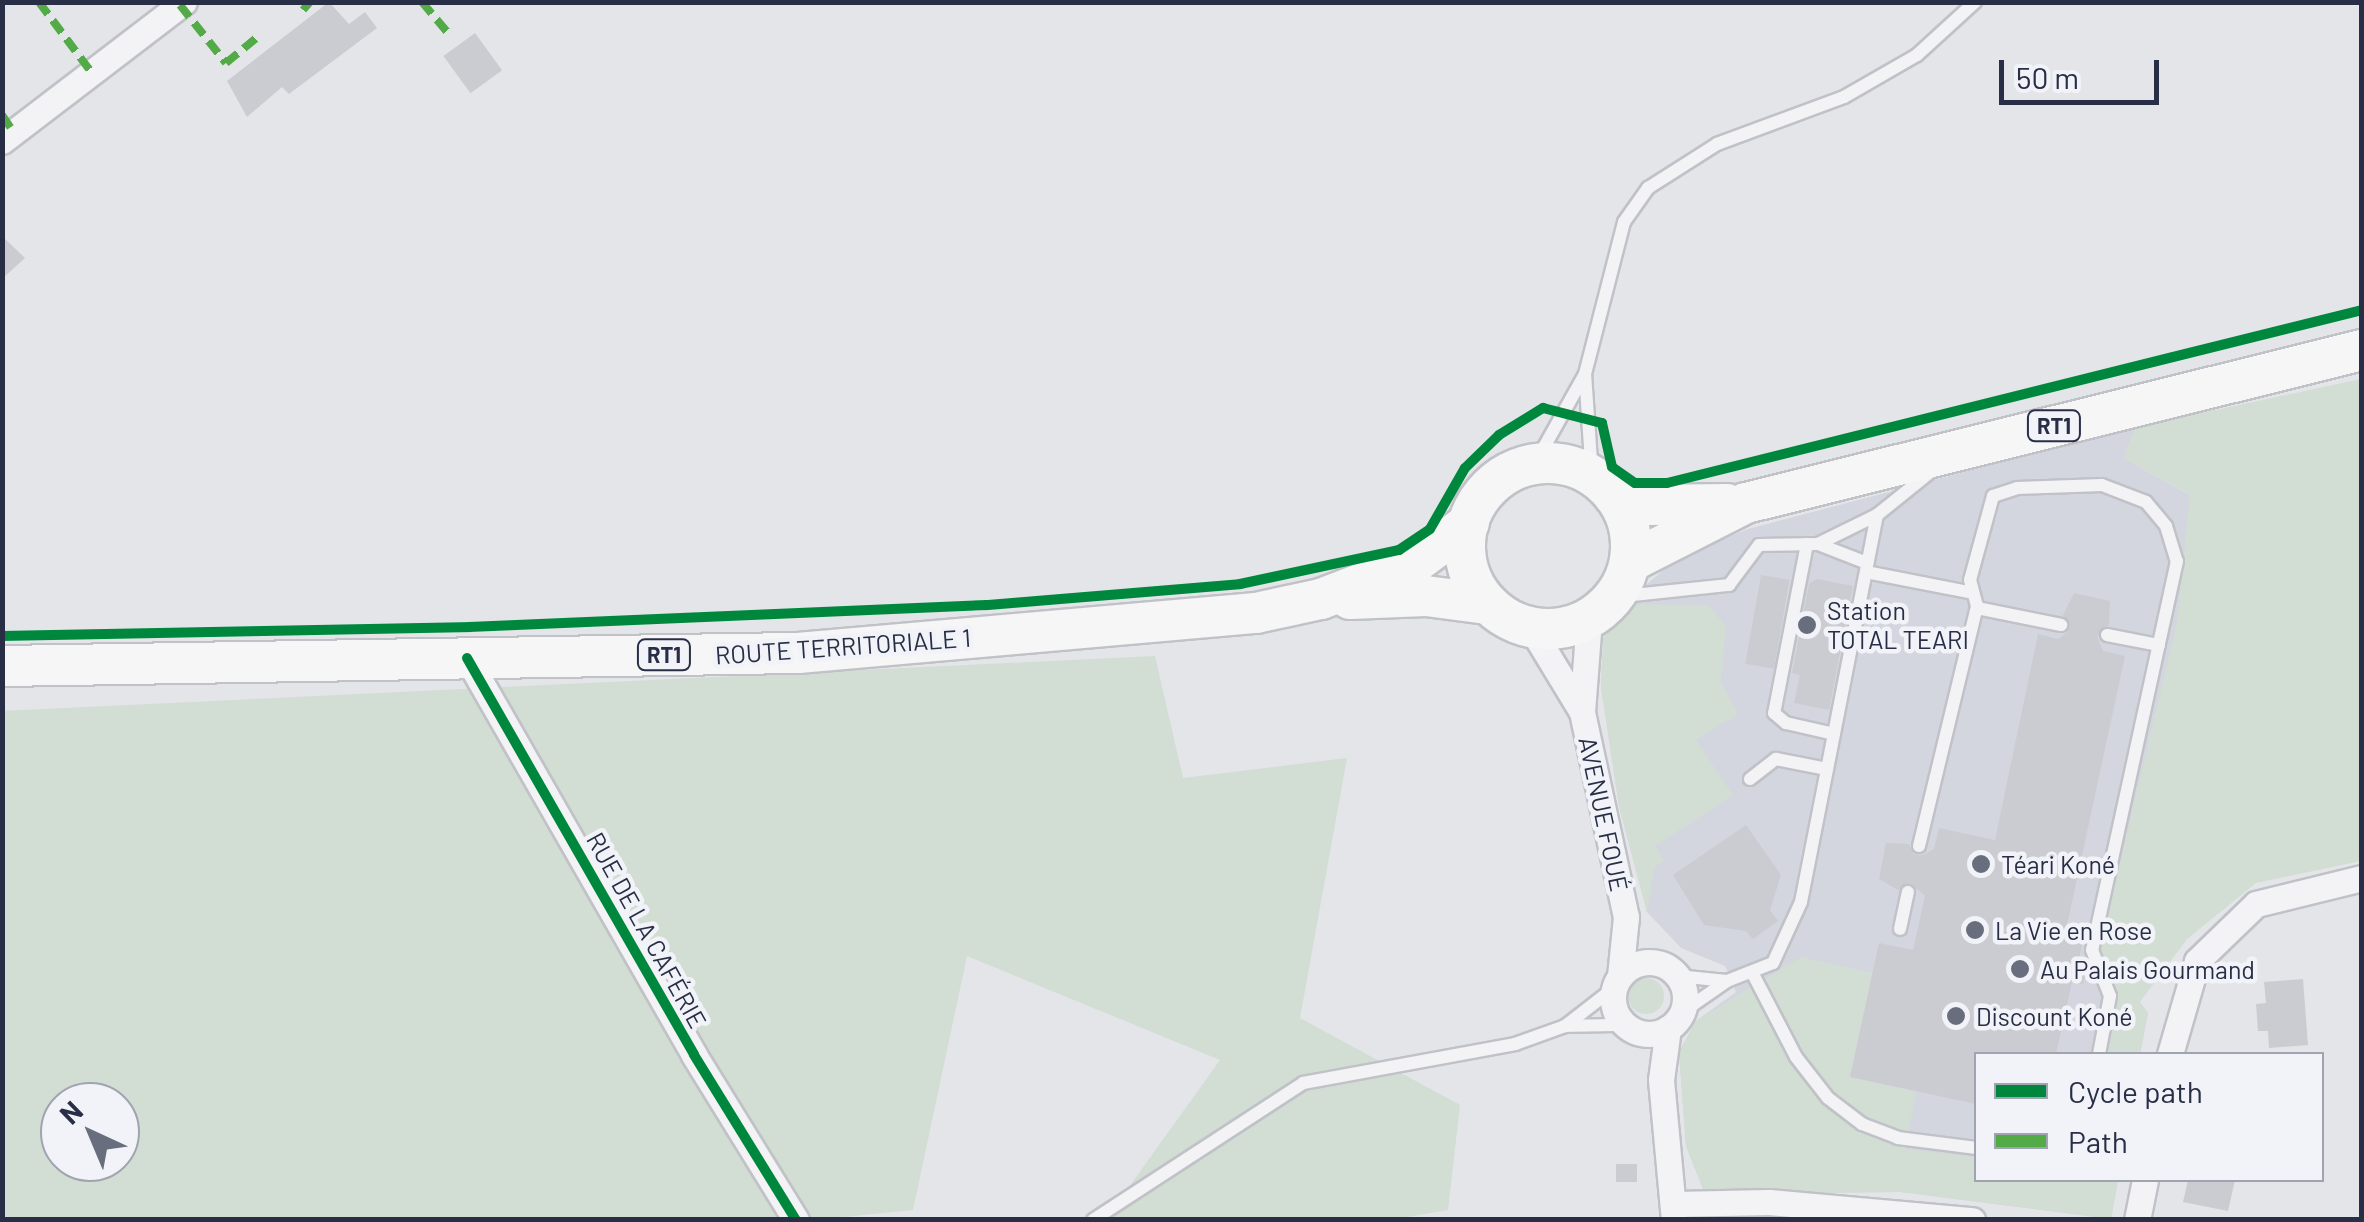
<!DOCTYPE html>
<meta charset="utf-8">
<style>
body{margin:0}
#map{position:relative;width:2364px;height:1222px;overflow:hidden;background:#e3e5e9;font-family:Barlow,sans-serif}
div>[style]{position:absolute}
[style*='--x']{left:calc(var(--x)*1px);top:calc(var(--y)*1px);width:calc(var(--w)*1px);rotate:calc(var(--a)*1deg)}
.built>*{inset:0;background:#d3d6df}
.green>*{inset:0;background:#d2ddd3}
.round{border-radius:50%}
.building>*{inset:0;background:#cbccd1;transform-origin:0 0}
.roads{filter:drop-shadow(2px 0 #c0c2c7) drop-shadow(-2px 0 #c0c2c7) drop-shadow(0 2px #c0c2c7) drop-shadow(0 -2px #c0c2c7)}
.service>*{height:12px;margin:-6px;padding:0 6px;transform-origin:6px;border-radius:6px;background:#f3f3f5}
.minor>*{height:25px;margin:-12.5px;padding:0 12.5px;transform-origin:12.5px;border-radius:12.5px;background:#f3f3f5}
.minor>.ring{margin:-12.5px;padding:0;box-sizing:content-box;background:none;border:25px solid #f3f3f5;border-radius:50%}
.primary>*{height:40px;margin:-20px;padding:0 20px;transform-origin:20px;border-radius:20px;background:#f6f6f7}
.primary>.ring{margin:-20px;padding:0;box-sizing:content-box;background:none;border:40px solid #f6f6f7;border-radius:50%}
.quiet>*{height:8px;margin-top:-4px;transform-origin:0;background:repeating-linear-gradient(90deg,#53ab47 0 15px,transparent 0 23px)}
.cycleway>*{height:10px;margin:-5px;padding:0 5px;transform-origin:5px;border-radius:5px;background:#00873e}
.dots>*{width:28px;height:28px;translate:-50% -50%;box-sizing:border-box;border:5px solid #f1f3f8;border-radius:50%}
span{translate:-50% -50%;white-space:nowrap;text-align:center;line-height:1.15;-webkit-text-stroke:9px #f1f3f8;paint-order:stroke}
.shield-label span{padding:2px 8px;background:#f1f3f8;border:2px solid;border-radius:8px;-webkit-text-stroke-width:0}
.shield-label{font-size:22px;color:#272e45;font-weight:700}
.poi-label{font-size:25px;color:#272e45}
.left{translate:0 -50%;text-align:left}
.street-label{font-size:25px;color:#272e45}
.frame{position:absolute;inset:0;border:5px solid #272e45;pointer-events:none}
.legend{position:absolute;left:1974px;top:1052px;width:350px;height:130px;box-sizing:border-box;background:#f1f3f8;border:2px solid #a0a4b0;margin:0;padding:12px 18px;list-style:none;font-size:30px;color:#272e45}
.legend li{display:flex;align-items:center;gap:20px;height:50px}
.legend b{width:50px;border:2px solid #a0a4b0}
.north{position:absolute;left:40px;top:1082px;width:100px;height:100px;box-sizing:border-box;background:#f1f3f8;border:2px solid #a0a4b0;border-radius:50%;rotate:316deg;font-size:28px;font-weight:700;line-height:40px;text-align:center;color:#272e45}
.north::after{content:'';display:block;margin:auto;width:35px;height:45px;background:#696e7e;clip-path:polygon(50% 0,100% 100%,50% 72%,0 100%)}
.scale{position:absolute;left:1999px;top:60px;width:160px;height:45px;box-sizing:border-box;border:5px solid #272e45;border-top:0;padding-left:12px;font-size:30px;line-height:35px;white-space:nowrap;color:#272e45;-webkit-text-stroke:8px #f1f3f8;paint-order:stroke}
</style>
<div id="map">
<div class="built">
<i style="clip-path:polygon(2136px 427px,2124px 458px,2225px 515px,2140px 1002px,2148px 1013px,2140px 1054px,1976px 1054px,1976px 1180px,2118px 1180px,2111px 1219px,1901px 1192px,1705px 1194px,1686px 1146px,1679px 1052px,1696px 1021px,1736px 992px,1725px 966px,1681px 948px,1647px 912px,1619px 806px,1601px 687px,1603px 638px,1623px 604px,1678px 558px,1748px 529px)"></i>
</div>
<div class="green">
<i style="clip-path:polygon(2361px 379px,2361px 861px,2256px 883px,2187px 939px,2140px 1002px,2148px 1013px,2140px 1054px,2105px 1054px,2117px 997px,2099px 952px,2177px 622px,2190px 495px,2124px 458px,2136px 427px)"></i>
<i style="clip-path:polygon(1623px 604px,1708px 605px,1726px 626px,1721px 682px,1738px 714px,1696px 740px,1733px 795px,1655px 846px,1664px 860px,1654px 868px,1647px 912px,1619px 806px,1601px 687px,1603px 638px)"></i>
<i style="clip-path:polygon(evenodd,1155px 656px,1183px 778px,1347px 758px,1300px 1018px,1460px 1105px,1448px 1210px,1390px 1220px,1106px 1219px,1220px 1060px,967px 956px,913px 1210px,814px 1220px,3px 1219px,2px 711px,1155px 656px,60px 1102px,120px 1102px,120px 1162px,60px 1162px,60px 1102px)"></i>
<i style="clip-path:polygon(1801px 957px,1873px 973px,1850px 1077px,1916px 1091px,1906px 1149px,1976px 1157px,1976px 1180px,2118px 1180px,2111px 1219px,1901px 1192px,1705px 1194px,1686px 1146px,1679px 1052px,1696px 1021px)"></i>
<i class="round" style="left:1628px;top:978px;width:36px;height:36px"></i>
</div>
<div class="building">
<i style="clip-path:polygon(329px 2px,349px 24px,365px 12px,377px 28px,289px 94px,282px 87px,247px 117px,227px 81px)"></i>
<i style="left:475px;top:33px;width:46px;height:39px;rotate:54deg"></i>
<i style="clip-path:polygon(2px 236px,25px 258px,2px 279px)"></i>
<i style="left:1761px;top:575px;width:29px;height:90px;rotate:10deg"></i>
<i style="clip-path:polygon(1817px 579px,1853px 586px,1829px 710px,1794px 703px,1800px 675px,1792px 673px,1809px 584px)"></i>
<i style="clip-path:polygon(2074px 593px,2110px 601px,2109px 625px,2097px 637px,2103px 651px,2125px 656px,2067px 925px,2085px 929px,2078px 965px,2087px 967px,2083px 984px,2072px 982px,2056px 1054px,1976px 1054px,1976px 1104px,1850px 1077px,1879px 943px,1913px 950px,1925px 896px,1911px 883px,1898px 890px,1879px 879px,1886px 843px,1909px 844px,1913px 854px,1923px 855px,1934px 849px,1939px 828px,1995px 840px,2038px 634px,2058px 639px,2069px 631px,2063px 615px)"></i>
<i style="clip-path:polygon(1746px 825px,1781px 875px,1770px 910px,1778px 921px,1753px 939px,1746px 931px,1704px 925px,1673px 875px)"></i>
<i style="clip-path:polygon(2303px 979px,2308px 1045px,2269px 1048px,2268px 1031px,2258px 1031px,2256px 1004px,2266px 1003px,2264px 982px)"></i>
<i style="left:1616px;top:1164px;width:21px;height:18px"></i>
<i style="clip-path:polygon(2188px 1180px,2235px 1180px,2228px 1211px,2183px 1202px)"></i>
</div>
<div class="roads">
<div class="service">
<i style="--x:1534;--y:465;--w:102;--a:-60.7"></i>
<i style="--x:1592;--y:476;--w:102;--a:-93.9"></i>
<i style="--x:1585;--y:374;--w:157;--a:-75.6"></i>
<i style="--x:1624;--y:222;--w:42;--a:-54.8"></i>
<i style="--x:1648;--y:188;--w:82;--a:-32.5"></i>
<i style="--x:1717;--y:144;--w:135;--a:-20.3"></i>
<i style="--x:1844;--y:97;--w:84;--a:-29.9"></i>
<i style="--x:1917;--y:55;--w:79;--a:-42.4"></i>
<i style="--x:1807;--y:544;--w:172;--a:101"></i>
<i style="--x:1774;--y:713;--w:16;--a:40"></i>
<i style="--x:1786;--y:723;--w:49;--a:12.9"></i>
<i style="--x:1818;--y:544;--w:66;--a:-26.2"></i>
<i style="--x:1877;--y:515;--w:72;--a:-38.8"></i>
<i style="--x:1866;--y:572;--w:105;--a:11"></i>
<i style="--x:1614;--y:597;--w:116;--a:-6"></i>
<i style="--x:1729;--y:585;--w:50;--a:-53.1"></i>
<i style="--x:1759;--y:545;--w:59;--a:-1"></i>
<i style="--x:1818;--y:544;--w:53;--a:21.2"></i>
<i style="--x:1977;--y:608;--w:86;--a:11.4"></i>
<i style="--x:2107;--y:635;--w:53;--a:10.9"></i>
<i style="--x:1750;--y:779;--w:33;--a:-38"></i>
<i style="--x:1776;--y:759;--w:52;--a:11.1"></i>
<i style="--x:1919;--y:846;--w:247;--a:-76.4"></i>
<i style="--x:1977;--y:606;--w:27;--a:-105"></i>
<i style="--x:1970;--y:580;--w:87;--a:-74.7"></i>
<i style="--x:1993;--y:496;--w:25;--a:-18"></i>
<i style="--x:2017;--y:488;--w:85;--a:-2"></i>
<i style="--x:2102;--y:485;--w:47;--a:21.1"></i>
<i style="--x:2146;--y:502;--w:31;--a:50"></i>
<i style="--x:2166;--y:526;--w:37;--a:73"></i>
<i style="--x:2177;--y:561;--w:398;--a:102.3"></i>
<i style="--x:2092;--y:950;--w:49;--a:68.6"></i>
<i style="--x:2110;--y:996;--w:59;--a:100.7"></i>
<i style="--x:1900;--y:929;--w:38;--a:-78"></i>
<i style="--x:1753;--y:974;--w:93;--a:62.6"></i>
<i style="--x:1796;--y:1057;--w:52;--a:52"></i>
<i style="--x:1828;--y:1098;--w:43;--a:37.4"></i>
<i style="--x:1862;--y:1124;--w:39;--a:21"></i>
<i style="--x:1898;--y:1138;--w:79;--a:7.3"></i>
<i style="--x:1677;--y:976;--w:50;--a:5.7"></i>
<i style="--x:1681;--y:1013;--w:56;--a:-34.8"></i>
<i style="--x:1727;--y:981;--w:49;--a:-21.4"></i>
<i style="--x:1773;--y:963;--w:67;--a:-65.3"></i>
<i style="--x:1801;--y:902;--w:394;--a:-78.9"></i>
<i style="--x:1565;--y:1026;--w:60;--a:-1"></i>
<i style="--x:1093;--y:1220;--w:251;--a:-33.1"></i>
<i style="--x:1303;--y:1083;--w:216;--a:-10.4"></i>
<i style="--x:1515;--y:1044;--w:53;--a:-19.8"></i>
<i style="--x:1565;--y:1026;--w:62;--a:-37.8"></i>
</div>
<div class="minor">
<i style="--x:2;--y:141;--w:229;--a:-37.4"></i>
<i style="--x:1589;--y:619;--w:93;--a:94.3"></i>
<i style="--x:1582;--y:712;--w:210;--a:77.9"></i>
<i style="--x:1626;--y:917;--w:59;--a:95.8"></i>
<i style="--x:1531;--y:628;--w:98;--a:58.7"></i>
<i style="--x:467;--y:658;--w:457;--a:60.2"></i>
<i style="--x:694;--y:1055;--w:194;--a:58.3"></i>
<i class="ring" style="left:1613px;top:962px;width:47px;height:47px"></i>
<i style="--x:1668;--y:1028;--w:52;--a:97.7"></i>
<i style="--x:1661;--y:1080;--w:141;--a:84.7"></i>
<i style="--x:2170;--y:1054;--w:97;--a:-73.8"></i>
<i style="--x:2197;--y:961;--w:82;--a:-44"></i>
<i style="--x:2256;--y:904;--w:109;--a:-13.8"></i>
<i style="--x:1675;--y:1204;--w:94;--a:-1.2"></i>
<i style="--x:1769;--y:1202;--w:204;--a:5.1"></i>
<i style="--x:2137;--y:1220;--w:41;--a:-78.7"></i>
</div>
<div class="primary">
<i class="ring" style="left:1465px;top:463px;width:126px;height:126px"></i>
<i style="--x:1614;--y:496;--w:36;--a:14"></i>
<i style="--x:1649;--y:505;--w:78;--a:-0.7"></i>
<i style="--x:1630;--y:562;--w:130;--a:-27"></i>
<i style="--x:1746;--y:503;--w:635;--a:-13.95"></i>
<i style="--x:1350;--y:599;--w:76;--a:-2.3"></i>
<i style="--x:1426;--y:596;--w:63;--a:7.4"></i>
<i style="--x:2;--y:666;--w:796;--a:-0.94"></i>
<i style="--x:798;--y:653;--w:460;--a:-5"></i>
<i style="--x:1256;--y:613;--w:66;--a:-12.2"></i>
<i style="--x:1321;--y:599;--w:101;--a:-21"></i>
<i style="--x:1415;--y:563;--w:67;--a:-36.5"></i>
</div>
</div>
<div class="quiet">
<i style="--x:39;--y:2;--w:89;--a:53.3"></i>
<i style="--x:422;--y:2;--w:39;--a:50"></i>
<i style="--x:180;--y:5;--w:74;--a:51.6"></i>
<i style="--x:226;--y:63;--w:45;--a:-39.6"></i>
<i style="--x:303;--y:10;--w:11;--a:-49"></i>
<i style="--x:2;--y:115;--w:22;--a:56"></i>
</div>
<div class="cycleway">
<i style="--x:2;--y:636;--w:467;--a:-1.1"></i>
<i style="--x:469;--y:627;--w:518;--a:-2.43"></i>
<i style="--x:987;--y:605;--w:254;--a:-4.7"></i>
<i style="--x:1240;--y:584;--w:163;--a:-12.1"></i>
<i style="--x:1399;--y:550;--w:37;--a:-34"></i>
<i style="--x:1430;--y:529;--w:70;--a:-60.2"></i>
<i style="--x:1465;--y:468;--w:47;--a:-44.1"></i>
<i style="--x:1499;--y:435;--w:52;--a:-31.5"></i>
<i style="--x:1543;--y:408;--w:61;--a:14.3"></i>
<i style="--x:1602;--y:423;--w:45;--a:77.2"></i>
<i style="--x:1612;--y:467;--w:28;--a:35"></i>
<i style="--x:1635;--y:483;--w:32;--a:0"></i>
<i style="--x:1667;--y:483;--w:716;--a:-13.98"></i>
<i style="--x:467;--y:658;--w:457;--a:60.2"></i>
<i style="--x:694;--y:1055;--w:194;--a:58.3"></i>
</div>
<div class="dots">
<i style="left:1807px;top:625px;background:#696e7e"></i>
<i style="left:1981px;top:864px;background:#696e7e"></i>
<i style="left:1975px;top:930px;background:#696e7e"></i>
<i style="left:2020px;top:969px;background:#696e7e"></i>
<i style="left:1956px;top:1016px;background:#696e7e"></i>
</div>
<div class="shield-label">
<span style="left:2054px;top:426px">RT1</span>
<span style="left:664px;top:655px">RT1</span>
</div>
<div class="poi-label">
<span class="left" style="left:1827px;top:625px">Station<br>TOTAL TEARI</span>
<span class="left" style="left:2001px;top:864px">Téari Koné</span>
<span class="left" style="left:1995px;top:930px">La Vie en Rose</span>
<span class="left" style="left:2040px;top:969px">Au Palais Gourmand</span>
<span class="left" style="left:1976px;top:1016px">Discount Koné</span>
</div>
<div class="street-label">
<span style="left:843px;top:646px;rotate:-4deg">ROUTE TERRITORIALE 1</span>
<span style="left:1604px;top:814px;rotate:78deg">AVENUE FOUÉ</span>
<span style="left:647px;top:930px;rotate:61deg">RUE DE LA CAFÉRIE</span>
</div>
<div class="frame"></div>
<ul class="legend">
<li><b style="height:12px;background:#00873e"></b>Cycle path</li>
<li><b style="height:12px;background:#53ab47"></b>Path</li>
</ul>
<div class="north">N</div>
<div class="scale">50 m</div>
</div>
